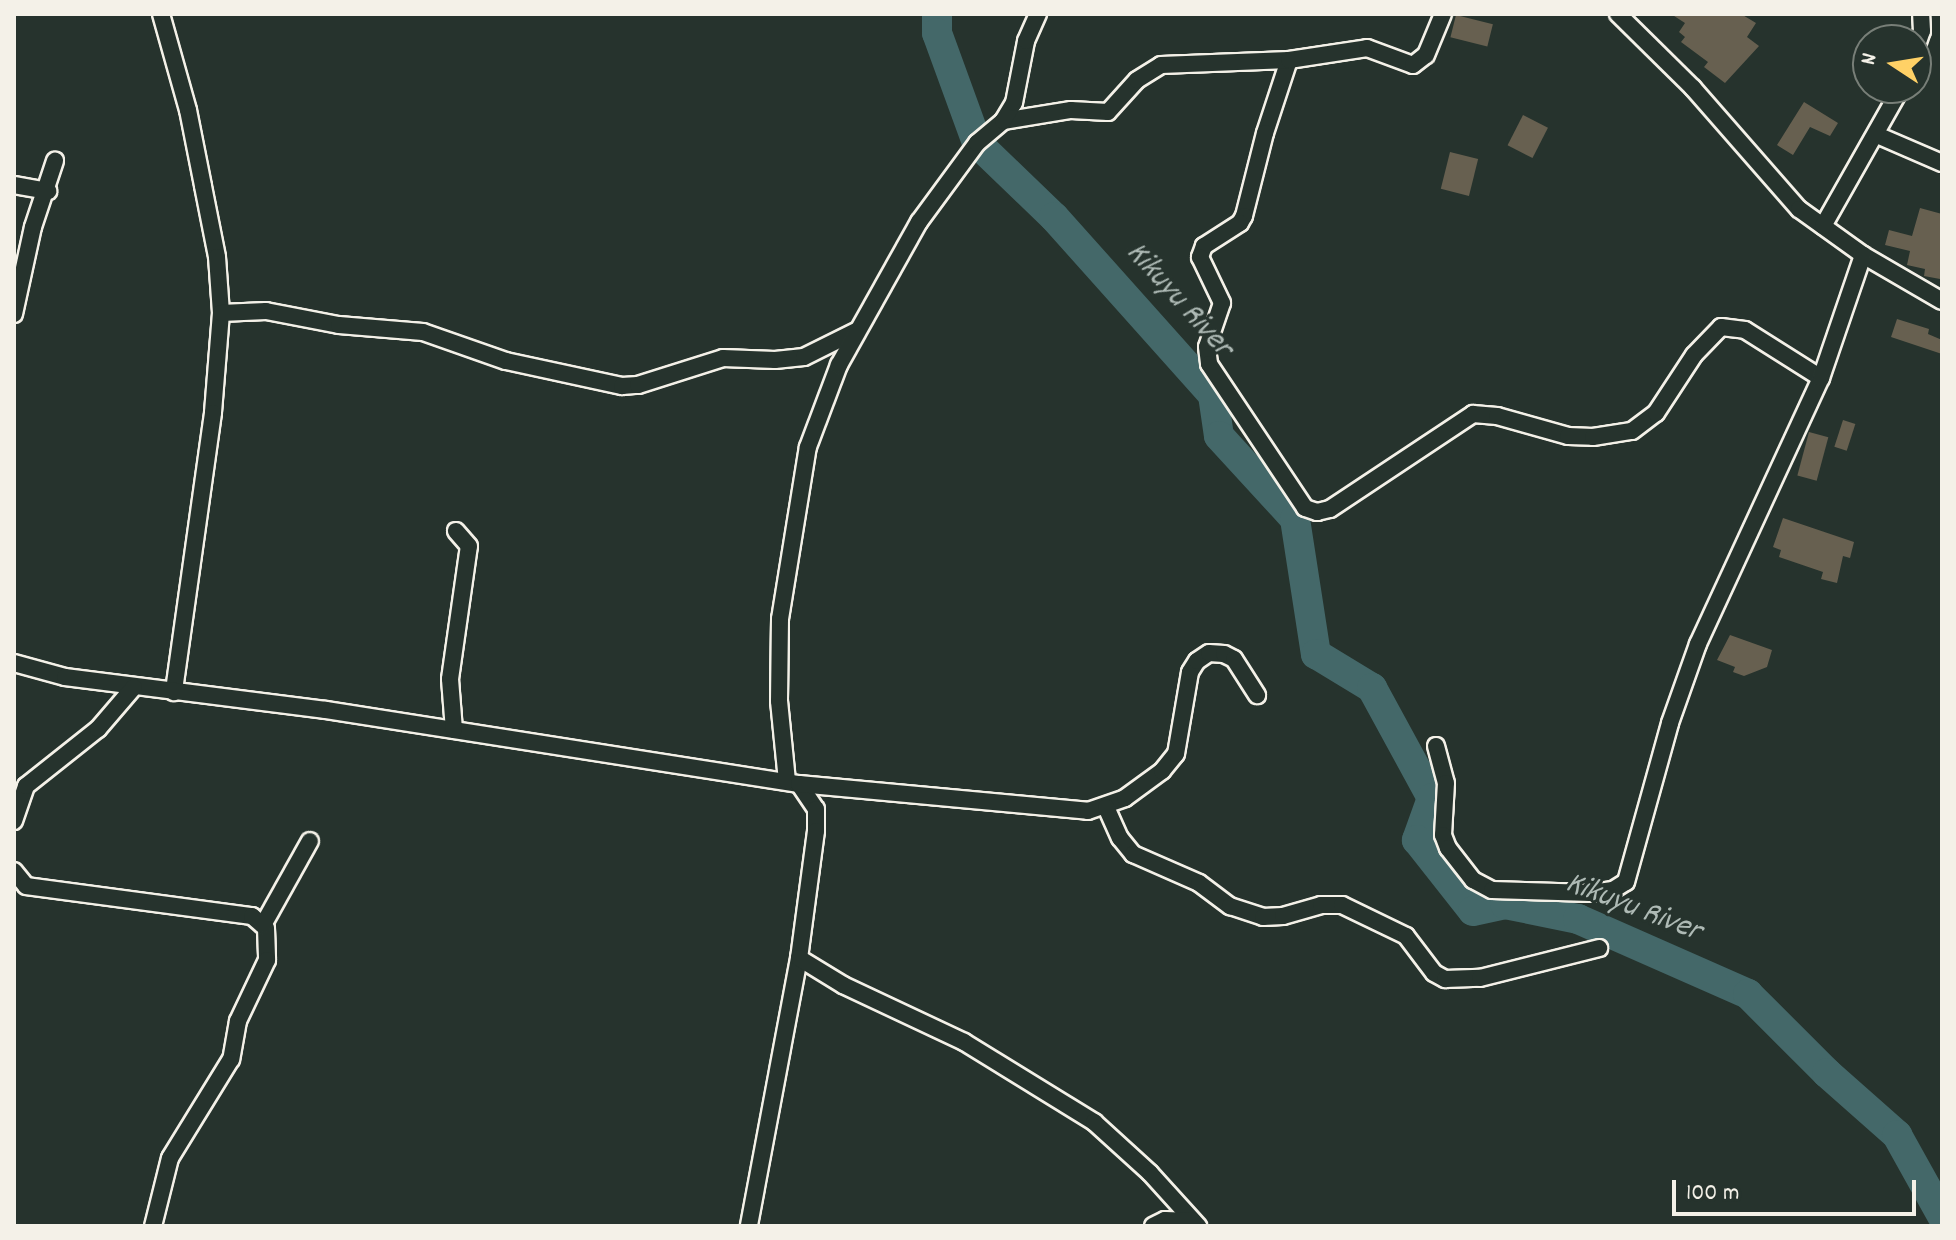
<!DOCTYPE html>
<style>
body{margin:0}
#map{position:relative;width:1956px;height:1240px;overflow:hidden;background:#26332d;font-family:Dekko,sans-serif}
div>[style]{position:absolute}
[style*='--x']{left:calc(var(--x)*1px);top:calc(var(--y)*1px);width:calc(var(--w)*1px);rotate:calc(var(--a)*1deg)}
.river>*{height:30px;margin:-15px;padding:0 15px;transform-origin:15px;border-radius:15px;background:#446869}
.building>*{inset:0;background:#676050;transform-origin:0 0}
.roads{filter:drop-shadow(2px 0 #f4f1e8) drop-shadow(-2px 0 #f4f1e8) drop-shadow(0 2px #f4f1e8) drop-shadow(0 -2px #f4f1e8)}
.street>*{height:16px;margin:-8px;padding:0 8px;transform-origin:8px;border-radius:8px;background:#26332d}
span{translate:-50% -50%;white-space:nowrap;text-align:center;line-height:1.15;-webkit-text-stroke:6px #26332d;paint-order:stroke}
.water-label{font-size:32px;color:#aebab5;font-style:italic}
.frame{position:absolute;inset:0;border:16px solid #f4f1e8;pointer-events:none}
.north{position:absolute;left:1852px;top:24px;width:80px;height:80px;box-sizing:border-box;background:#26332d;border:2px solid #787f78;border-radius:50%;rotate:282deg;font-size:22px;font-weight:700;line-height:32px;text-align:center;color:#f4f1e8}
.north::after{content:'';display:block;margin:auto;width:28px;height:36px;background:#ffd166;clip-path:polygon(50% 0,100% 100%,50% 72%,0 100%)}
.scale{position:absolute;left:1672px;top:1180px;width:244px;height:36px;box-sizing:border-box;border:4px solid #f4f1e8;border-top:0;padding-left:10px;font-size:24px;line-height:28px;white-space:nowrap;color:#f4f1e8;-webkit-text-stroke:6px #26332d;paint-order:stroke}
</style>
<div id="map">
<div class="river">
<i style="--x:937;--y:14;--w:19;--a:90"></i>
<i style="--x:937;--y:33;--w:117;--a:70"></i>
<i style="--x:977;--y:143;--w:107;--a:43.9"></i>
<i style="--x:1054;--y:217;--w:239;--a:48.2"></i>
<i style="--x:1213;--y:395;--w:41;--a:81.7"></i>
<i style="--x:1219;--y:436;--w:113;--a:47.5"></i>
<i style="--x:1295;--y:519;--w:137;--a:81.2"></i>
<i style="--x:1316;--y:654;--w:66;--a:31.3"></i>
<i style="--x:1372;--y:688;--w:125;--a:61.4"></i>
<i style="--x:1432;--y:798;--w:45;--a:109.7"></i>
<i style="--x:1417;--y:840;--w:90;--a:51.7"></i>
<i style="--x:1473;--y:911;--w:33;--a:-12"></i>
<i style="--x:1505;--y:904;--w:75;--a:11.6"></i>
<i style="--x:1578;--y:919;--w:186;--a:23.8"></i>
<i style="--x:1748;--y:994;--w:112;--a:45"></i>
<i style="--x:1827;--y:1073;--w:94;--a:41.5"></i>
<i style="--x:1897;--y:1135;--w:93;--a:60.9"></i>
</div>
<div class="building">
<i style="clip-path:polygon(1671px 14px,1741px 14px,1756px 23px,1747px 37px,1759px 46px,1725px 83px,1704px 67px,1708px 62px,1681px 42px,1685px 37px,1679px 32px,1685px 23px)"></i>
<i style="left:1456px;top:15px;width:38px;height:23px;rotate:14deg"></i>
<i style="clip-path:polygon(1804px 102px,1838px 123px,1830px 136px,1810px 127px,1793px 155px,1777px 145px)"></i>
<i style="left:1523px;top:115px;width:28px;height:34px;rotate:27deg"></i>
<i style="left:1450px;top:152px;width:29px;height:38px;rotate:14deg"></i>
<i style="clip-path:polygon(1920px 208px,1942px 214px,1940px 279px,1924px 276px,1925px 269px,1907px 265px,1910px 251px,1885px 245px,1889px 230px,1912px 236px)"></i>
<i style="clip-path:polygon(1897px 319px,1929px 329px,1928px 334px,1942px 340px,1942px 354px,1891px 337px)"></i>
<i style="left:1843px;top:420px;width:13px;height:28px;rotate:18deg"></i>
<i style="left:1809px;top:432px;width:20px;height:45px;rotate:15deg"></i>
<i style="clip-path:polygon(1783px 518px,1854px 542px,1850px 558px,1843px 556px,1837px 583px,1821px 579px,1823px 572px,1779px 557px,1781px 550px,1773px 547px)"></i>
<i style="clip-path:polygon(1730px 635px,1772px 650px,1767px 667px,1744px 676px,1733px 672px,1735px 667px,1717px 660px)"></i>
</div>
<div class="roads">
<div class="street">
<i style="--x:161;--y:14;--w:100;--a:74.3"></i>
<i style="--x:188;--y:110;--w:77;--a:78.8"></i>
<i style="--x:203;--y:186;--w:72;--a:78.8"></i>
<i style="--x:217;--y:257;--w:56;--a:85.9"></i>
<i style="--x:221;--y:313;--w:100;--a:94.6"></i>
<i style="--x:213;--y:413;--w:282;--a:98"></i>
<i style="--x:1618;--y:14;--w:105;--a:44.6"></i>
<i style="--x:1693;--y:88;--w:161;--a:48.8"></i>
<i style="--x:1799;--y:209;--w:79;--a:35.7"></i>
<i style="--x:1863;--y:255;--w:91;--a:30.2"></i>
<i style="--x:1916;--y:48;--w:18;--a:-71"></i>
<i style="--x:1922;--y:31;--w:17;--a:-93"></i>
<i style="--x:1289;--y:60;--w:77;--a:108.2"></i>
<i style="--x:1265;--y:133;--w:86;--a:104.2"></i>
<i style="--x:1244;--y:216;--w:8;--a:120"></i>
<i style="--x:1240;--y:223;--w:43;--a:147.4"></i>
<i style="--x:1204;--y:246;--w:12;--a:110"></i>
<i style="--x:1200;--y:257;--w:51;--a:64.4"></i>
<i style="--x:1222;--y:303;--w:46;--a:108.8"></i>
<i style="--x:1207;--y:347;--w:17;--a:83"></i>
<i style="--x:1209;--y:364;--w:173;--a:56.3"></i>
<i style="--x:1305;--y:508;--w:13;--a:18"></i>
<i style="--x:1317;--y:512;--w:13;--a:-13"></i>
<i style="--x:1330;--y:509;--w:172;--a:-33.6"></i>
<i style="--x:1473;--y:414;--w:24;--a:5"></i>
<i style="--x:1497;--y:416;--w:74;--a:15.7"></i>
<i style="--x:1568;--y:436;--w:25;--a:2"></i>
<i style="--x:1593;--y:437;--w:39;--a:-9"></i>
<i style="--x:1632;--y:431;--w:30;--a:-37"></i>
<i style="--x:1656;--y:413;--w:69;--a:-56.8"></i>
<i style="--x:1694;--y:355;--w:39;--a:-46"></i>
<i style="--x:1721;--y:327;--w:24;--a:7"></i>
<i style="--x:1745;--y:330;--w:90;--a:32.3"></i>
<i style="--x:1003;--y:121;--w:69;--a:-9.2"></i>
<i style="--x:1071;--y:110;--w:37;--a:3"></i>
<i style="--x:1108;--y:112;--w:43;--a:-47.8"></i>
<i style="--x:1137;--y:80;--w:28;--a:-32"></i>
<i style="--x:1161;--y:65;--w:128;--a:-2.2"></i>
<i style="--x:1289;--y:60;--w:79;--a:-8.7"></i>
<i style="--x:1367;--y:48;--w:49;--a:20.3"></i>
<i style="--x:1413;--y:65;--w:16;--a:-38"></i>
<i style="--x:1426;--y:55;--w:44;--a:-67.5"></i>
<i style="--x:1877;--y:135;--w:71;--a:23.3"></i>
<i style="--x:14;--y:185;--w:35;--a:10"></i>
<i style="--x:1823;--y:226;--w:159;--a:-60.5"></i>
<i style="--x:221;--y:313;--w:45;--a:-2.5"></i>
<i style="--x:266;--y:311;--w:74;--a:10.9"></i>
<i style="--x:339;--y:325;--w:84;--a:4.8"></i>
<i style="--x:423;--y:332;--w:88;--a:19.3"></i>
<i style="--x:506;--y:361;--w:119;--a:12.2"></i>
<i style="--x:622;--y:386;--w:16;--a:-4"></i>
<i style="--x:638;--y:385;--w:89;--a:-17.6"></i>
<i style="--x:723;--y:358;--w:52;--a:2.2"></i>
<i style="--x:775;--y:360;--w:29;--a:-6"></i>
<i style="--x:804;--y:357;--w:58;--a:-26.6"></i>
<i style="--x:14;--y:314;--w:89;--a:-77.7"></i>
<i style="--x:33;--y:227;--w:70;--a:-71.6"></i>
<i style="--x:14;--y:663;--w:53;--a:15.4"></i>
<i style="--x:65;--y:677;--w:263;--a:7.2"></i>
<i style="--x:326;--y:710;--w:479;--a:8.9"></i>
<i style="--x:799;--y:784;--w:30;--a:56"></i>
<i style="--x:816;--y:809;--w:22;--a:90"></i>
<i style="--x:816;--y:831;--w:128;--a:97.6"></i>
<i style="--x:799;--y:958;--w:273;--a:100.6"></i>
<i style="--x:454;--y:730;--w:51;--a:-94.5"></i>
<i style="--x:450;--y:679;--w:134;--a:-81.9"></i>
<i style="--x:469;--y:546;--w:20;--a:-131"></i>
<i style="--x:1436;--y:746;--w:38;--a:75"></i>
<i style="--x:1446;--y:783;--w:52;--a:93.3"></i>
<i style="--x:1443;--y:835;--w:14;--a:69"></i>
<i style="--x:1448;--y:848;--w:41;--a:52"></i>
<i style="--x:1473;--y:880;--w:21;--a:28"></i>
<i style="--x:1492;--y:890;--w:99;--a:1.7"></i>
<i style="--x:1591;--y:893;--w:22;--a:-8"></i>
<i style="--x:1613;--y:890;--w:15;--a:-32"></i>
<i style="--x:1626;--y:882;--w:165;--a:-74.5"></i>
<i style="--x:1670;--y:723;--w:84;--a:-70.5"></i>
<i style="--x:1698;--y:644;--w:293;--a:-65.2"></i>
<i style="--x:1821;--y:378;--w:130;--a:-71.1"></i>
<i style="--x:787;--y:781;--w:80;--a:-95.7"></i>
<i style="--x:779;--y:701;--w:82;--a:-89.3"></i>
<i style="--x:780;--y:619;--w:174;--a:-80.8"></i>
<i style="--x:808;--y:447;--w:88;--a:-69.3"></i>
<i style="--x:839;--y:365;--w:164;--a:-60.8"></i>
<i style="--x:919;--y:222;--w:98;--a:-53.7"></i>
<i style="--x:977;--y:143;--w:34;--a:-40"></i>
<i style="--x:1003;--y:121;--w:21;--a:-59"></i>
<i style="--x:1014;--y:103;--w:63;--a:-79"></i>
<i style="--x:1026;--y:41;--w:30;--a:-66"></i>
<i style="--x:799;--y:784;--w:290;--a:5.3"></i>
<i style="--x:1088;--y:811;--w:39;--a:-19"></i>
<i style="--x:1125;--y:798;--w:46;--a:-36.1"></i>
<i style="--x:1162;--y:771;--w:22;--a:-51"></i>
<i style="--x:1176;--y:754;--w:83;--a:-80.3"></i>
<i style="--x:1190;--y:672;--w:13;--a:-58"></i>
<i style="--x:1197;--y:661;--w:14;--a:-34"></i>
<i style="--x:1209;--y:653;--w:15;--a:4"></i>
<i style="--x:1224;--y:654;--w:11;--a:27"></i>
<i style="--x:1234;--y:659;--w:43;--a:57.4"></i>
<i style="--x:1106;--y:807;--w:34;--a:66"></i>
<i style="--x:1120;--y:838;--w:21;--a:51"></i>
<i style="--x:1133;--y:854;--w:72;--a:23.7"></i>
<i style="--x:1199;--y:883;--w:39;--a:37"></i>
<i style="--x:1230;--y:906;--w:35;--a:18"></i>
<i style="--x:1263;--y:917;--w:20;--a:-3"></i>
<i style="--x:1283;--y:916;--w:40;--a:-16"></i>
<i style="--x:1321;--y:905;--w:21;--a:0"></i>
<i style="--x:1342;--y:905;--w:71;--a:25.8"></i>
<i style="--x:1406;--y:936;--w:46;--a:52.9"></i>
<i style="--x:1434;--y:973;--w:13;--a:29"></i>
<i style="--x:1445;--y:979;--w:35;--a:-2"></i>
<i style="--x:1480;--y:978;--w:123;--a:-14.1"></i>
<i style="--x:14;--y:821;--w:37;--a:-71"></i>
<i style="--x:26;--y:786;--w:92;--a:-38.4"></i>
<i style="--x:98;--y:729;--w:55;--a:-49.4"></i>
<i style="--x:14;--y:871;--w:19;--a:51"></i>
<i style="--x:26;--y:886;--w:228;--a:7.6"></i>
<i style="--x:252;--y:916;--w:18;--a:41"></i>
<i style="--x:266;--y:928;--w:32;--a:88"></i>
<i style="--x:267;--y:960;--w:68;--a:115.4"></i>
<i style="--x:238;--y:1021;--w:39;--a:100"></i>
<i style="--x:231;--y:1059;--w:116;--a:121.6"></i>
<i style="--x:170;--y:1158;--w:70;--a:104"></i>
<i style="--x:263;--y:925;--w:96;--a:-60.8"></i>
<i style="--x:799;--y:958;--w:52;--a:31.5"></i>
<i style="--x:843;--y:985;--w:134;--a:25.2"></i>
<i style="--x:964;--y:1042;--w:153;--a:31.6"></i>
<i style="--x:1094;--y:1122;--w:76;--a:42.3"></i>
<i style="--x:1150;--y:1173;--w:72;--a:47.8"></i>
<i style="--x:1153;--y:1226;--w:13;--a:-27"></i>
<i style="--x:1165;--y:1220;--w:28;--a:2"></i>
</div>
</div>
<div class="water-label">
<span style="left:1178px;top:301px;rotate:48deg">Kikuyu River</span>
<span style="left:1633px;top:909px;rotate:21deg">Kikuyu River</span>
</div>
<div class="frame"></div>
<div class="north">N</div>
<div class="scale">100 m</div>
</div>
